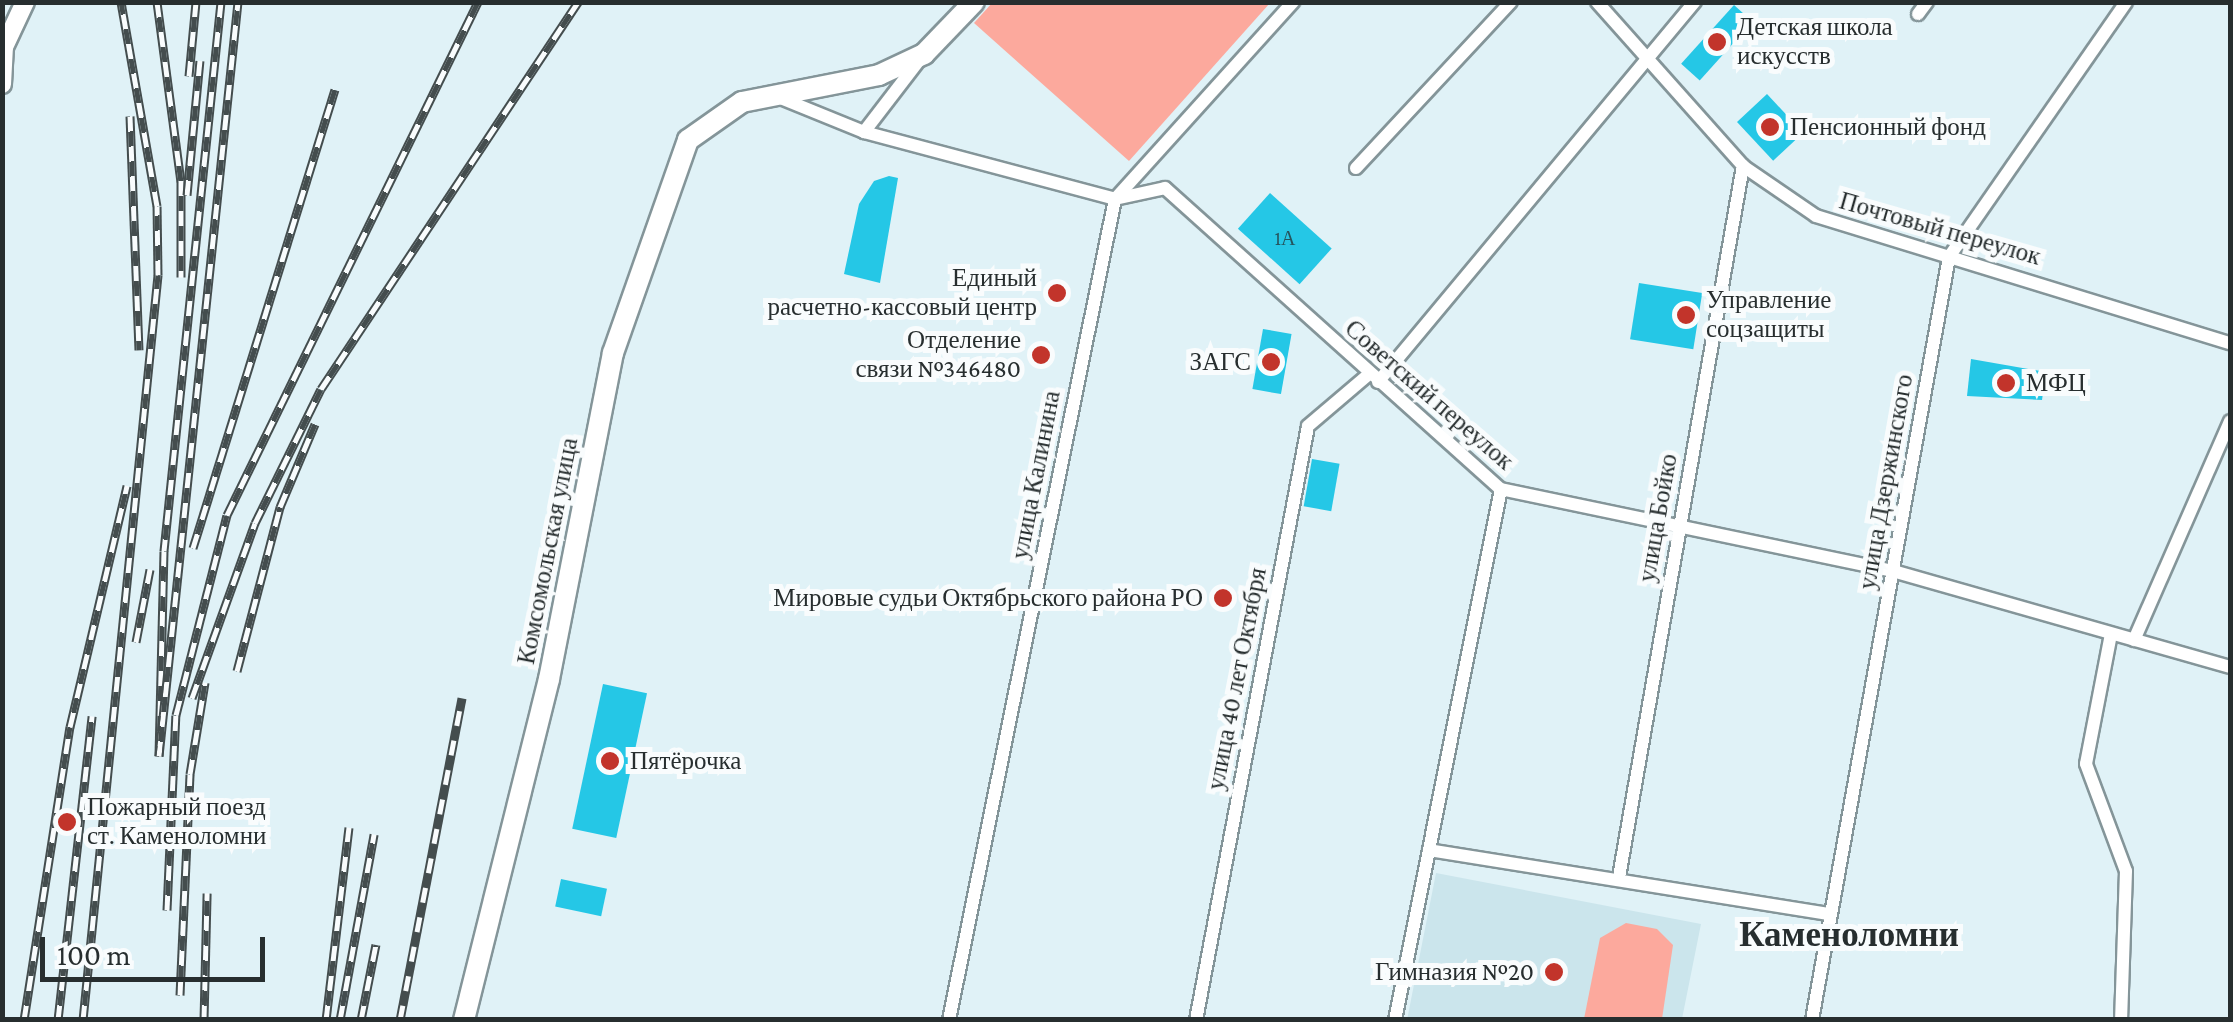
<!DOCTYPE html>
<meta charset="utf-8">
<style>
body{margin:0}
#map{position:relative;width:2233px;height:1022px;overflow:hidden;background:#e0f2f7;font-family:"Crimson Pro",serif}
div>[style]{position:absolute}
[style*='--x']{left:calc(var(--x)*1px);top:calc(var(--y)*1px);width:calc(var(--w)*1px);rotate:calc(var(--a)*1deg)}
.built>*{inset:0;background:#cbe5ec}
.green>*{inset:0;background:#fca99d}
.building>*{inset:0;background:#25c7e6;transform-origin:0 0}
.roads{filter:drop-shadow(2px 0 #849599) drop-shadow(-2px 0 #849599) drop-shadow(0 2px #849599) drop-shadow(0 -2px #849599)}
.street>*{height:12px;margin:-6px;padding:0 6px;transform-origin:6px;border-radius:6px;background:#fff}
.secondary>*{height:18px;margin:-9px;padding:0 9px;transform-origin:9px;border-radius:9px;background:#fff}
.primary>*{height:20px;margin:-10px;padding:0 10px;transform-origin:10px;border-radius:10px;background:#fff}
.rail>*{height:9px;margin-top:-4.5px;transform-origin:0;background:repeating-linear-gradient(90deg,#f9fcfd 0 15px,#444d4e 0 30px);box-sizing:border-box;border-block:2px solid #444d4e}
.dots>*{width:28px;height:28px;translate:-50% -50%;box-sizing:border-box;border:5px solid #f9fcfd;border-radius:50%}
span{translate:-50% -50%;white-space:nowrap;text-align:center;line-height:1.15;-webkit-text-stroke:10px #f9fcfd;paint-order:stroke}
.number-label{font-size:20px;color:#26545d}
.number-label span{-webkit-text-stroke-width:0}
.poi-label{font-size:25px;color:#272e2f}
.left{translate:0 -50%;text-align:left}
.right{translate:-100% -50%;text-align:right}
.street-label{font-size:25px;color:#272e2f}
.district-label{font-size:35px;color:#272e2f;font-weight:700}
.frame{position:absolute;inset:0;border:5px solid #272e2f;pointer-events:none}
.scale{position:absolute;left:40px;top:937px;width:225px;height:45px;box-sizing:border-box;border:5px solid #272e2f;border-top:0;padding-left:12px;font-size:30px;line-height:35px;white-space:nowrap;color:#272e2f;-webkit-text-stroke:8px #f9fcfd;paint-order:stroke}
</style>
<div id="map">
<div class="built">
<i style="clip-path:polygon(1436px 873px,1701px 924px,1682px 1019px,1407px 1020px)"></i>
</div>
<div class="green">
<i style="clip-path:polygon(992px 3px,993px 2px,1270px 3px,1129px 161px,974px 23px)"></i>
<i style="clip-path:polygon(1626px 923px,1657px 929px,1673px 945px,1662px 1019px,1584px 1019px,1600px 938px)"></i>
</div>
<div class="building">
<i style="left:1734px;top:5px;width:25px;height:79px;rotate:42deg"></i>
<i style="left:1767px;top:94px;width:53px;height:41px;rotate:47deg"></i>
<i style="clip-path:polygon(889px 176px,898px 178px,880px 283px,844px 274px,859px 204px,874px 181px)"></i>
<i style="left:1270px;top:193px;width:83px;height:48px;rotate:42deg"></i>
<i style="left:1639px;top:283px;width:64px;height:57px;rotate:9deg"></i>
<i style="left:1263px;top:329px;width:29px;height:61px;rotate:10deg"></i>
<i style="clip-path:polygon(1971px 359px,2046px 372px,2042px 400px,1967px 396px)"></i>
<i style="left:1312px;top:459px;width:28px;height:48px;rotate:10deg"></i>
<i style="left:603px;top:684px;width:45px;height:148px;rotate:12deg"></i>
<i style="left:561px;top:879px;width:47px;height:28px;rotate:12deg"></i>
</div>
<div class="roads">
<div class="street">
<i style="--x:1597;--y:2;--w:220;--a:48.3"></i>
<i style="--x:1743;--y:166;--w:88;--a:34.4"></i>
<i style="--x:1816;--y:216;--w:433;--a:17.1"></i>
<i style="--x:1918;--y:14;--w:15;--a:-53"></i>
<i style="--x:778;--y:97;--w:93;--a:22.1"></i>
<i style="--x:864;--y:132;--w:260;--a:14.9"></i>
<i style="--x:1115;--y:199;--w:51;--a:-12.4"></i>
<i style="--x:1165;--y:188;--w:451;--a:41.9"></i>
<i style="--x:1501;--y:489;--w:400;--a:11.8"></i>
<i style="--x:1893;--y:571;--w:350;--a:15.9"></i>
<i style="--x:864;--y:132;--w:92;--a:-52.5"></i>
<i style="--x:1356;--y:168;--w:227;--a:-47"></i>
<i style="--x:1378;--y:382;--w:495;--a:-50.2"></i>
<i style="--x:2111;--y:634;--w:132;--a:100.9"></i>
<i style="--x:2086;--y:764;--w:114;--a:69.5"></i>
<i style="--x:2126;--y:871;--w:149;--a:91.9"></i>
<i style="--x:2134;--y:640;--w:239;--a:-66.3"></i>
<i style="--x:1429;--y:850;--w:405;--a:9.1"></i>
<i style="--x:1619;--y:877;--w:722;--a:-80.11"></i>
<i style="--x:949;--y:1020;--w:838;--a:-78.57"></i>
<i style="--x:1115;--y:199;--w:266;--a:-47.9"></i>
<i style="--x:1196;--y:1020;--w:604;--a:-79.32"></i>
<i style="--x:1308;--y:426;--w:80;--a:-40.4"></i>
<i style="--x:1395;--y:1020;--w:541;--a:-78.71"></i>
<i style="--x:1812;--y:1020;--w:775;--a:-79.82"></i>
<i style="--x:1949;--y:257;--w:310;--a:-55.2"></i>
</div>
<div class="secondary">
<i style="--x:2;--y:84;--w:37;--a:-87"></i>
<i style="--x:4;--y:47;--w:50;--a:-65"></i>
</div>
<div class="primary">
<i style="--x:464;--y:1020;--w:351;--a:-76"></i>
<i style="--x:549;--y:679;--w:332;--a:-78.9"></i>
<i style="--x:613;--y:353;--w:226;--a:-70.6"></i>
<i style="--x:688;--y:140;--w:66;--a:-35.1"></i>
<i style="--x:742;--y:102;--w:140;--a:-11.1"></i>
<i style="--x:879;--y:75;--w:50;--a:-25"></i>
<i style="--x:924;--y:54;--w:72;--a:-46.1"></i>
</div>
</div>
<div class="rail">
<i style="--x:157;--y:2;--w:181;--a:82.4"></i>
<i style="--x:181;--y:181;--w:96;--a:90"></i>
<i style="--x:221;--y:2;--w:552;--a:95.93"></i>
<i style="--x:164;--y:551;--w:205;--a:91.4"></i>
<i style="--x:159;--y:756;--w:758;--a:-84.02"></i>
<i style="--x:189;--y:76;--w:74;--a:-84.6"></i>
<i style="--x:130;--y:116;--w:234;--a:87.8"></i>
<i style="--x:187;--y:195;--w:135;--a:-84.5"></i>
<i style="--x:193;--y:548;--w:480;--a:-72.8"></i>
<i style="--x:136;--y:642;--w:74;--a:-79.1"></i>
<i style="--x:237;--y:671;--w:170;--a:-75.3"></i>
<i style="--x:280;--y:507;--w:90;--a:-67.1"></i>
<i style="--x:192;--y:698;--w:186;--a:-70.2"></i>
<i style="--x:255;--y:523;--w:149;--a:-63.8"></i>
<i style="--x:321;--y:389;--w:465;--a:-56.4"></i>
<i style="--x:167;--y:910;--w:195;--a:-87.4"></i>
<i style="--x:176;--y:715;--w:206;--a:-75.7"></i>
<i style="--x:227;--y:515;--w:571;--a:-63.93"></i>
<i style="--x:180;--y:995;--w:221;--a:-87.4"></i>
<i style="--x:190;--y:774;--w:93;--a:-80.7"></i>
<i style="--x:24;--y:1020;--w:297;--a:-81.1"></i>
<i style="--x:70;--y:727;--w:248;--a:-76.7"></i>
<i style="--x:58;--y:1020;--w:306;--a:-83.6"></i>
<i style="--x:83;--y:1020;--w:749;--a:-84.25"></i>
<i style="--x:158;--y:275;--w:69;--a:-90.8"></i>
<i style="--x:157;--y:206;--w:207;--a:-100"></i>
<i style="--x:204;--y:1020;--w:127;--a:-88.6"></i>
<i style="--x:326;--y:1020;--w:194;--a:-83.2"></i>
<i style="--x:340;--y:1020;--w:189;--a:-79.6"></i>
<i style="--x:361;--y:1020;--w:77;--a:-78.8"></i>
<i style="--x:400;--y:1020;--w:328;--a:-79.1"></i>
</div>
<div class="dots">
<i style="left:1717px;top:42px;background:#c2342b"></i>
<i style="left:1770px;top:127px;background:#c2342b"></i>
<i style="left:1057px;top:293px;background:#c2342b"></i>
<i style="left:1686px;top:315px;background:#c2342b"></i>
<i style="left:1041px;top:355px;background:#c2342b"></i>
<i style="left:1271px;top:362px;background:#c2342b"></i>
<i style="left:2006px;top:383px;background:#c2342b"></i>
<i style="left:1223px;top:598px;background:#c2342b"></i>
<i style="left:610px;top:761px;background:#c2342b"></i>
<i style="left:67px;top:822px;background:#c2342b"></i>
<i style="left:1554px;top:972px;background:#c2342b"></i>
</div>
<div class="number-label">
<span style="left:1285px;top:238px">1А</span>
</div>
<div class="poi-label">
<span class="left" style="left:1737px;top:42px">Детская школа<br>искусств</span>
<span class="left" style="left:1790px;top:127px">Пенсионный фонд</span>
<span class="right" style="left:1037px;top:293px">Единый<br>расчетно-кассовый центр</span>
<span class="left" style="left:1706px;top:315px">Управление<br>соцзащиты</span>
<span class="right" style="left:1021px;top:355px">Отделение<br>связи №346480</span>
<span class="right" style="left:1251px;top:362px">ЗАГС</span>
<span class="left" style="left:2026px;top:383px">МФЦ</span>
<span class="right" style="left:1203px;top:598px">Мировые судьи Октябрьского района РО</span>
<span class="left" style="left:630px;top:761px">Пятёрочка</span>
<span class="left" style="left:87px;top:822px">Пожарный поезд<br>ст. Каменоломни</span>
<span class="right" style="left:1534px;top:972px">Гимназия №20</span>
</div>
<div class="street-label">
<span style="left:1940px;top:229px;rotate:16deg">Почтовый переулок</span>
<span style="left:1429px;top:395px;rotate:41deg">Советский переулок</span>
<span style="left:1036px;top:475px;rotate:-79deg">улица Калинина</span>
<span style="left:1886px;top:482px;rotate:-80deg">улица Дзержинского</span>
<span style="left:1658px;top:518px;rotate:-80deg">улица Бойко</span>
<span style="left:548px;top:551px;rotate:-79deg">Комсомольская улица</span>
<span style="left:1237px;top:679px;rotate:-79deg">улица 40 лет Октября</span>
</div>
<div class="district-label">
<span style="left:1849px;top:935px">Каменоломни</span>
</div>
<div class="frame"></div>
<div class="scale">100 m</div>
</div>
